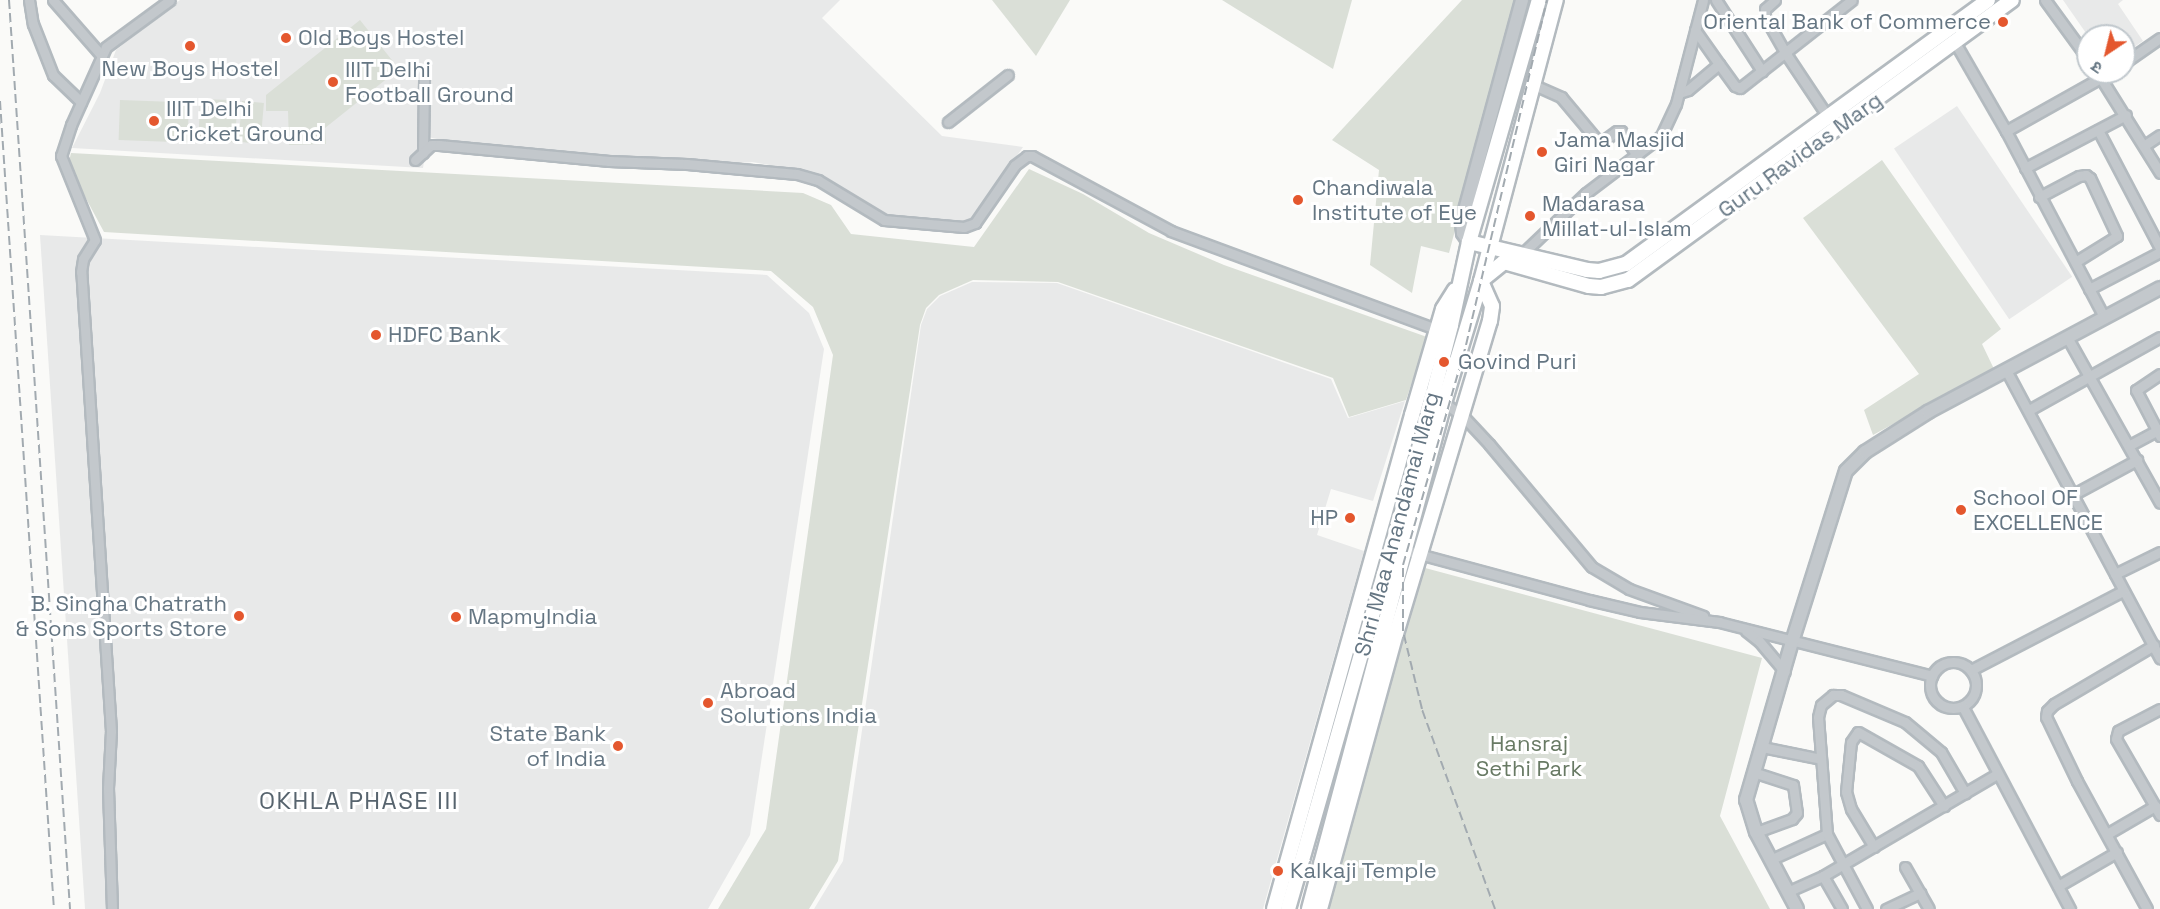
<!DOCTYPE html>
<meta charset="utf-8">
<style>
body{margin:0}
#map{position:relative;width:2160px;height:909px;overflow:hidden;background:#fafaf8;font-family:"Space Grotesk","Noto Sans Devanagari",sans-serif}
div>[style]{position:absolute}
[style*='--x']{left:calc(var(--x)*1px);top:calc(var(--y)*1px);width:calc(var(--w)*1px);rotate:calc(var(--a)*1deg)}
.built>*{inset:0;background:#e8e9e9;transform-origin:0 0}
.green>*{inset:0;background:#dadfd7;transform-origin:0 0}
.roads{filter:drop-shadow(2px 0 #b3babf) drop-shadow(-2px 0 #b3babf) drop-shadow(0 2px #b3babf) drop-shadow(0 -2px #b3babf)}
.minor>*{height:9px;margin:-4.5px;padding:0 4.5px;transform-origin:4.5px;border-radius:4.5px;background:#c3c8cc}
.minor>.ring{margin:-4.5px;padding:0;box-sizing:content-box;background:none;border:9px solid #c3c8cc;border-radius:50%}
.tertiary>*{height:12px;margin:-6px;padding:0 6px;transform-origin:6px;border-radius:6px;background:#c3c8cc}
.secondary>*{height:14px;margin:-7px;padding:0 7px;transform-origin:7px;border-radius:7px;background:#fff}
.rail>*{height:2px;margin-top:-1px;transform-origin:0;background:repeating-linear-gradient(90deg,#a2aab0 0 9px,transparent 0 13.5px)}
.dots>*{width:16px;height:16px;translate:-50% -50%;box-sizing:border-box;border:3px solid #fff;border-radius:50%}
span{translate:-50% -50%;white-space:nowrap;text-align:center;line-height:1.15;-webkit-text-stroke:6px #fff;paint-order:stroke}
.poi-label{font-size:22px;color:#657683}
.right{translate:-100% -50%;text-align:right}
.left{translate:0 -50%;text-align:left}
.street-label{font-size:22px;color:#657683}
.park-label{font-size:22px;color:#687a64}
.neighbourhood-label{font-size:24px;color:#57646e;letter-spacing:1.5px}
.north{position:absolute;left:2076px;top:24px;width:60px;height:60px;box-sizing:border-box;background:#fff;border:2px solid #c1c8cd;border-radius:50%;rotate:215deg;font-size:16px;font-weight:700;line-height:24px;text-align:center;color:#657683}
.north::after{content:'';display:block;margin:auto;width:21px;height:27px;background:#e4572e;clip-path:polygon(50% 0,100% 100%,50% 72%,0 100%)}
</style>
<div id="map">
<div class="built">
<i style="clip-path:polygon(180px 0,840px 0,822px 18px,942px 136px,1023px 147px,972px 222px,949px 226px,882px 215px,816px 176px,793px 169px,752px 162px,730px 164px,486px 150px,428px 137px,423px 168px,72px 148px,100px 93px,116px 50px)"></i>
<i style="clip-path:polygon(2063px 0,2123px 0,2118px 4px,2143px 41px,2124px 54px,2124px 36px,2088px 36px)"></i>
<i style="left:1957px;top:106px;width:206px;height:76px;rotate:56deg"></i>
<i style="clip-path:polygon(40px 235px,767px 275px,809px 313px,824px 349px,750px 835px,708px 909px,85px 909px)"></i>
<i style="clip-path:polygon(972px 282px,1057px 283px,1331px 379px,1348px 418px,1405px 401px,1373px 501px,1331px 489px,1317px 535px,1364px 551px,1263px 909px,814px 909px,843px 861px,921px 325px,927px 309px,940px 296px)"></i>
</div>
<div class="green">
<i style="clip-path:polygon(992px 0,1070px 0,1036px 56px)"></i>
<i style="clip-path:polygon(1222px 0,1352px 0,1333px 69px)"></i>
<i style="clip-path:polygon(1462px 0,1516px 0,1449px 253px,1421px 246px,1412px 293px,1370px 265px,1379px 170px,1332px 140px)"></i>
<i style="clip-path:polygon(360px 20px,399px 69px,325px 128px,326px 144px,289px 145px,288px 111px,266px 111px,266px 95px)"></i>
<i style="left:200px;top:99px;width:37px;height:42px;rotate:2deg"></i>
<i style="left:120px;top:100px;width:69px;height:40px;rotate:2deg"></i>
<i style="left:242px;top:101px;width:22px;height:41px;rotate:5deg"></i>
<i style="clip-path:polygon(71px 153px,803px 193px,831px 205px,851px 234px,974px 247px,1029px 169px,1083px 194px,1149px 233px,1224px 265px,1427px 337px,1406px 400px,1349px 417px,1333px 378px,1058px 282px,973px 280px,939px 295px,926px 308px,920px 325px,838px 861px,809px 909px,718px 909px,766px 829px,833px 355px,813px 307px,771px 271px,104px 232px,68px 165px)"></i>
<i style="clip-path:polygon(1882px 160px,2001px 329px,1982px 344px,1994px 369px,1873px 435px,1864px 410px,1919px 374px,1803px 218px)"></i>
<i style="clip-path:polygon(1414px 565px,1762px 658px,1720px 816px,1770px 909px,1327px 909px)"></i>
</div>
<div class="roads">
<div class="minor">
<i style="--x:29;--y:0;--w:24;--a:81"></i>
<i style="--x:33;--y:24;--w:55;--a:68.6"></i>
<i style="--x:53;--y:75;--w:39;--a:44"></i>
<i style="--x:53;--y:0;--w:74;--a:48.8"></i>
<i style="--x:1716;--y:0;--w:85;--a:57.1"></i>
<i style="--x:1775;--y:0;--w:13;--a:138"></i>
<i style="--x:1765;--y:9;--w:8;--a:90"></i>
<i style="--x:1765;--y:17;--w:43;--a:60.4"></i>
<i style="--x:1786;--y:54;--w:90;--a:56.3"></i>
<i style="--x:2045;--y:0;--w:73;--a:53.9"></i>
<i style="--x:1695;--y:30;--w:42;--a:54.8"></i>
<i style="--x:1954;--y:41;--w:104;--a:60"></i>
<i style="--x:2006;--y:131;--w:210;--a:62.2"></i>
<i style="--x:2124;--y:63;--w:44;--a:-34.8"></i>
<i style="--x:2097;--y:72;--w:119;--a:58"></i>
<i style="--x:1534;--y:85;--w:30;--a:24"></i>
<i style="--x:1561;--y:97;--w:56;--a:50.1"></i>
<i style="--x:1597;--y:140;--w:6;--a:9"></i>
<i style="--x:1603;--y:141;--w:17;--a:-36"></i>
<i style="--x:1617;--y:131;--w:4;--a:0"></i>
<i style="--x:1621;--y:131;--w:30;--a:57"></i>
<i style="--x:1679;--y:93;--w:9;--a:-18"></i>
<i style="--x:1688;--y:90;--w:40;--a:-40"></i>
<i style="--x:1719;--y:64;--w:27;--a:54"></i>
<i style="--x:1735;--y:86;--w:5;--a:22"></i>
<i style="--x:1740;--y:88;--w:142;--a:-38.2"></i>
<i style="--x:948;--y:122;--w:76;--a:-38.1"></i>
<i style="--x:2098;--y:130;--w:133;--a:62.3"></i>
<i style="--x:2006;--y:131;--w:120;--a:-29.3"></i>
<i style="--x:2145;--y:145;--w:18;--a:-34"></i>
<i style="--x:423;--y:153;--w:76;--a:-89.2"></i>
<i style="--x:415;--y:160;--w:22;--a:-43"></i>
<i style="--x:431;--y:145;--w:8;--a:0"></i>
<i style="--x:439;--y:145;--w:171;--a:5.4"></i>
<i style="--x:609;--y:161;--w:78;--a:2.2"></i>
<i style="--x:687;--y:164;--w:110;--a:5.2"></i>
<i style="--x:797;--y:174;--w:22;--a:16"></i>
<i style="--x:818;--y:180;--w:77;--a:31.2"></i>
<i style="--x:884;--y:220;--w:80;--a:5"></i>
<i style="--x:964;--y:227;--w:12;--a:-20"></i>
<i style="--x:975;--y:223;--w:70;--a:-55.4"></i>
<i style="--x:1015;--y:165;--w:15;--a:-37"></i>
<i style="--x:1027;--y:156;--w:5;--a:0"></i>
<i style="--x:1032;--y:156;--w:158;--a:28.3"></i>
<i style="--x:1171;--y:231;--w:288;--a:20.3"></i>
<i style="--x:2025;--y:168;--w:114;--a:-27.7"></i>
<i style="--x:2039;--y:197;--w:45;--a:-27.7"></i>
<i style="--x:2079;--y:176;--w:7;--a:-8"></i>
<i style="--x:2086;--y:175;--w:5;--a:37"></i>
<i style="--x:2090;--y:178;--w:64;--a:65"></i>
<i style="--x:2117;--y:236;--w:49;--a:148.2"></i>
<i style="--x:1522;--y:254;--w:88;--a:-43.6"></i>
<i style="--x:1586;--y:193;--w:94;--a:-37.2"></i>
<i style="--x:1661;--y:136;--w:35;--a:-65"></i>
<i style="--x:1676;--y:104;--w:107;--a:-75.4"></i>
<i style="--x:2089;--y:289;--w:80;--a:-27.5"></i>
<i style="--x:2067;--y:337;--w:190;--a:60.7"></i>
<i style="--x:2006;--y:370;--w:327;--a:61.9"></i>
<i style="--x:2160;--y:374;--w:29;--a:146"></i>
<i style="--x:2136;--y:390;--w:52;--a:62.4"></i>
<i style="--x:1444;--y:403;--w:22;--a:34"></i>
<i style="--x:1462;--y:415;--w:40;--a:47"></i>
<i style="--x:1489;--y:444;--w:160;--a:50.1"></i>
<i style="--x:1592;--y:567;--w:43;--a:30.7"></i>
<i style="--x:1629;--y:589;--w:79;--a:20"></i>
<i style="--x:2029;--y:410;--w:150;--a:-29.1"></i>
<i style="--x:2130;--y:445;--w:34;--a:-28"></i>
<i style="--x:2074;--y:494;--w:72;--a:-28.4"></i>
<i style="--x:1404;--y:550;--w:192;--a:15.1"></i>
<i style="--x:1589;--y:600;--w:52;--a:13.2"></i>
<i style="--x:1640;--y:612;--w:80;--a:7.2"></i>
<i style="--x:1719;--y:622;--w:220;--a:14.2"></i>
<i style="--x:2115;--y:574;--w:50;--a:-26.1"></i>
<i style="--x:1746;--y:631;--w:16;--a:38"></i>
<i style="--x:1759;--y:641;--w:40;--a:50"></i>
<i class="ring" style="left:1930px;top:662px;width:37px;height:37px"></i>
<i style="--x:1971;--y:670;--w:171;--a:-27.5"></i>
<i style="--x:1963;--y:707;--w:229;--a:62.1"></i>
<i style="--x:2160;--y:709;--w:47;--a:152.4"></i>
<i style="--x:2118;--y:731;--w:8;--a:104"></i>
<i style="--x:2116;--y:739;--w:88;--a:59.9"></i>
<i style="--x:1762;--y:747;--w:60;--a:11.5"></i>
<i style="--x:1753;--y:772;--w:42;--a:18"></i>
<i style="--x:1793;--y:785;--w:28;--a:82"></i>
<i style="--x:1797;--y:813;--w:8;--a:130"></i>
<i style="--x:1792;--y:819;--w:38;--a:160"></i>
<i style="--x:2107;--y:834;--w:56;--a:-30.3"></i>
<i style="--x:1874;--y:847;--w:44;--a:-121.2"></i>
<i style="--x:1851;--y:809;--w:18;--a:-106"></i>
<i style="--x:1846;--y:792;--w:50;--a:-84.3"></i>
<i style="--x:1851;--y:742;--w:12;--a:-55"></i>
<i style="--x:1858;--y:732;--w:69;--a:29.5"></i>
<i style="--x:1918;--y:766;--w:48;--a:57"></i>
<i style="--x:1772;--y:859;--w:60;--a:-24.4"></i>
<i style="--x:1905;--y:867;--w:48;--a:60.3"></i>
<i style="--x:1823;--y:876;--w:38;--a:60"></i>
<i style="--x:2058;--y:886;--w:68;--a:-30"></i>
<i style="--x:1787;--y:892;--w:39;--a:-24"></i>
<i style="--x:1823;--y:876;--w:202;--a:-30.4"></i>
<i style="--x:112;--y:909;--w:121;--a:-91.9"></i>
<i style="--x:108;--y:788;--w:57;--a:-87"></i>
<i style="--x:111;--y:731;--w:460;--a:-93.7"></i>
<i style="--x:81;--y:272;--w:13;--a:-81"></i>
<i style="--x:83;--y:259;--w:22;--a:-58"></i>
<i style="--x:95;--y:240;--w:91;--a:-112"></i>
<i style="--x:61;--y:156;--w:33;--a:-72"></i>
<i style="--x:71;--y:125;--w:85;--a:-65.8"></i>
<i style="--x:106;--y:47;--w:79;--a:-36.3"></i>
<i style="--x:1867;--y:909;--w:85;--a:-118.1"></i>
<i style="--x:1827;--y:834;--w:117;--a:-94.4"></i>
<i style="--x:1818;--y:717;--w:12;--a:-76"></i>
<i style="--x:1821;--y:705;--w:16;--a:-40"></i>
<i style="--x:1833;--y:695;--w:8;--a:0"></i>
<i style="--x:1841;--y:695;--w:69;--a:22.9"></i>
<i style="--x:1905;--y:722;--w:47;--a:39.8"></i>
<i style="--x:1941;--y:752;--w:48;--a:59.7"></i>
<i style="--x:1886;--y:909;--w:38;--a:-25"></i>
<i style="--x:2147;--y:909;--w:146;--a:-118.7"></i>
<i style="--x:2077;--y:781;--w:71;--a:-115.8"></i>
<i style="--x:2046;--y:717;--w:6;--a:-81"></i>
<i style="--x:2047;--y:711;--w:10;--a:-45"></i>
<i style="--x:2054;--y:704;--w:116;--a:-30.5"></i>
</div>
<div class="tertiary">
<i style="--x:1469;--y:242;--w:11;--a:-124"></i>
<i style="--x:1463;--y:233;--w:12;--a:-95"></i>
<i style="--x:1462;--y:221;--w:229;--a:-74.8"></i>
<i style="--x:1797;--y:909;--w:87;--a:-118"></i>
<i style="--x:1756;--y:832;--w:34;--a:-107"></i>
<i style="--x:1746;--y:800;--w:165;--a:-73.8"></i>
<i style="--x:1792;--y:642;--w:179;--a:-72.5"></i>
<i style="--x:1846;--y:471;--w:27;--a:-45"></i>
<i style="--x:1865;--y:452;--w:75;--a:-32.4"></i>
<i style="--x:1928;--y:412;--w:263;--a:-28.1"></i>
</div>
<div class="secondary">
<i style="--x:1469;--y:242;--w:121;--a:13.3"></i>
<i style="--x:1587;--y:270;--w:12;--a:5"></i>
<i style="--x:1599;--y:271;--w:28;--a:-15"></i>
<i style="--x:1626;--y:264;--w:448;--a:-36.1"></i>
<i style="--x:1483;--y:279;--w:27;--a:-39"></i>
<i style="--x:1504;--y:262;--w:88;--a:15.8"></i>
<i style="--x:1589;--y:286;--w:12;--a:5"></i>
<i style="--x:1601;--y:287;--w:28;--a:-15"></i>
<i style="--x:1628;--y:280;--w:475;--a:-36.1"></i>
<i style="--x:1274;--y:909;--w:513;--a:-74.39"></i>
<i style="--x:1412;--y:415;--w:110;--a:-73.7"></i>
<i style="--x:1443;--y:309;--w:22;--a:-58"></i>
<i style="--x:1288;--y:909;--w:423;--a:-74"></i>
<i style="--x:1405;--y:502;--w:183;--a:-75.4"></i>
<i style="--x:1451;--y:325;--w:85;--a:-77.8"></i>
<i style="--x:1469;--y:242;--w:252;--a:-73.9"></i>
<i style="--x:1309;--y:909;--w:524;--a:-75.06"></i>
<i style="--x:1444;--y:403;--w:127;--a:-73.1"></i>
<i style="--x:1481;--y:281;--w:291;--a:-75.1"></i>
<i style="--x:1320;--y:909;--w:285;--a:-74.6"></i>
<i style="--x:1396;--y:634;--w:327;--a:-73.3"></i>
<i style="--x:1490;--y:321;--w:15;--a:-82"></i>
<i style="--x:1492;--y:306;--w:27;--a:-114"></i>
</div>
</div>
<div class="rail">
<i style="--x:9;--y:0;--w:911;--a:86.16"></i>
<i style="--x:0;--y:101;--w:810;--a:86.18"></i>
<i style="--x:1495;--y:909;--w:213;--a:-110.1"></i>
<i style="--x:1422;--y:709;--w:80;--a:-103.7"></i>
<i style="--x:1403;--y:631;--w:66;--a:-90"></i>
<i style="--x:1403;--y:565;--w:229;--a:-74"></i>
<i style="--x:1466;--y:345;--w:354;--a:-76.8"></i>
</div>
<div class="dots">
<i style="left:2003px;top:22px;background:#e4572e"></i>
<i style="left:286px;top:38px;background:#e4572e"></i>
<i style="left:190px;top:46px;background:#e4572e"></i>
<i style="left:333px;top:82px;background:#e4572e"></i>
<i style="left:154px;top:121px;background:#e4572e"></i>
<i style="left:1542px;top:152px;background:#e4572e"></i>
<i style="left:1298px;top:200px;background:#e4572e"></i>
<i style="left:1530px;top:216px;background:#e4572e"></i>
<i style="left:376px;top:335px;background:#e4572e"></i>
<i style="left:1444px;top:362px;background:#e4572e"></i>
<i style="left:1961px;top:510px;background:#e4572e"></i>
<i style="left:1350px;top:518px;background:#e4572e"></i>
<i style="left:239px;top:616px;background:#e4572e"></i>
<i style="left:456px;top:617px;background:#e4572e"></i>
<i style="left:708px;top:703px;background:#e4572e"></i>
<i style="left:618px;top:746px;background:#e4572e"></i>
<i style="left:1278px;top:871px;background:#e4572e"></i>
</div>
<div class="poi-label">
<span class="right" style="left:1991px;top:22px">Oriental Bank of Commerce</span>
<span class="left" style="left:298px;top:38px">Old Boys Hostel</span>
<span style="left:190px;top:69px">New Boys Hostel</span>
<span class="left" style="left:345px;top:82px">IIIT Delhi<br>Football Ground</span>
<span class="left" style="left:166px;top:121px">IIIT Delhi<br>Cricket Ground</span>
<span class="left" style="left:1554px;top:152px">Jama Masjid<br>Giri Nagar</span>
<span class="left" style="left:1312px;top:200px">Chandiwala<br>Institute of Eye</span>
<span class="left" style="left:1542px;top:216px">Madarasa<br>Millat-ul-Islam</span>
<span class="left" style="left:388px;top:335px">HDFC Bank</span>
<span class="left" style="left:1458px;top:362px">Govind Puri</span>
<span class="left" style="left:1973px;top:510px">School OF<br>EXCELLENCE</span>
<span class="right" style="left:1338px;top:518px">HP</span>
<span class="right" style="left:227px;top:616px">B. Singha Chatrath<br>&amp; Sons Sports Store</span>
<span class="left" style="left:468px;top:617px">MapmyIndia</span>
<span class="left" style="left:720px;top:703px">Abroad<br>Solutions India</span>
<span class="right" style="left:606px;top:746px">State Bank<br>of India</span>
<span class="left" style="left:1290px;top:871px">Kalkaji Temple</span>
</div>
<div class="street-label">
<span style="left:1800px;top:155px;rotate:-36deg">Guru Ravidas Marg</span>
<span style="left:1397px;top:524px;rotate:-75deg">Shri Maa Anandamai Marg</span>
</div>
<div class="park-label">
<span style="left:1529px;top:756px">Hansraj<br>Sethi Park</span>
</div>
<div class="neighbourhood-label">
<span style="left:359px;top:801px">OKHLA PHASE III</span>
</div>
<div class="north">उ</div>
</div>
